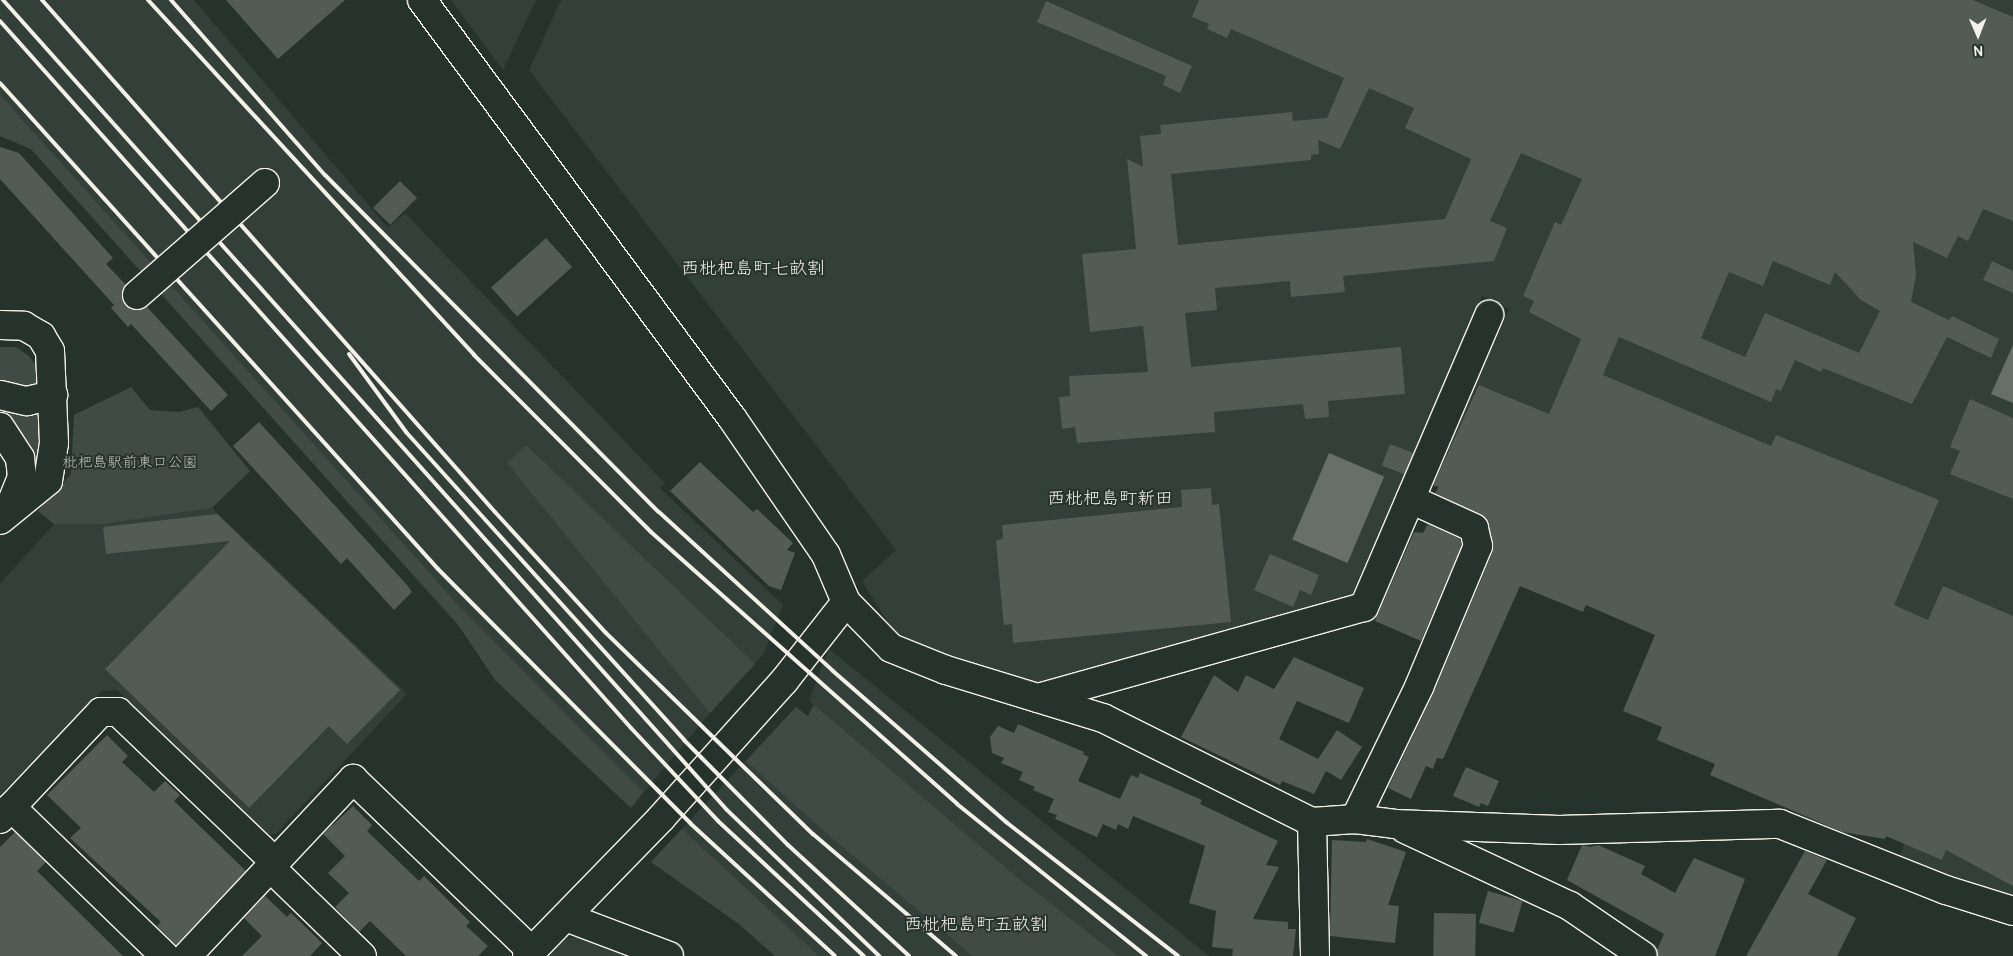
<!DOCTYPE html>
<meta charset="utf-8">
<style>
body{margin:0}
#map{position:relative;width:2013px;height:956px;overflow:hidden;background:#26332d;font-family:Pangolin,"Klee One",sans-serif}
div>[style]{position:absolute}
[style*='--x']{left:calc(var(--x)*1px);top:calc(var(--y)*1px);width:calc(var(--w)*1px);rotate:calc(var(--a)*1deg)}
.built>*{inset:0;background:#333f39}
.green>*{inset:0;background:#414b45}
.water>*{inset:0;background:#676f68;transform-origin:0 0}
.building>*{inset:0;background:#525c55;transform-origin:0 0}
.roads{filter:drop-shadow(1px 0 #f4f1e8) drop-shadow(-1px 0 #f4f1e8) drop-shadow(0 1px #f4f1e8) drop-shadow(0 -1px #f4f1e8)}
.minor>*{height:28px;margin:-14px;padding:0 14px;transform-origin:14px;border-radius:14px;background:#26332d}
.rail>*{height:4px;margin:-2px;padding:0 2px;transform-origin:2px;border-radius:2px;background:#f4f1e8}
.bridges{filter:drop-shadow(1px 0 #f4f1e8) drop-shadow(-1px 0 #f4f1e8) drop-shadow(0 1px #f4f1e8) drop-shadow(0 -1px #f4f1e8)}
.minor-bridge>*{height:28px;margin:-14px;padding:0 14px;transform-origin:14px;border-radius:14px;background:#26332d}
span{translate:-50% -50%;white-space:nowrap;text-align:center;line-height:1.15;-webkit-text-stroke:4px #26332d;paint-order:stroke}
.park-label{font-size:15px;color:#bebfb7}
.quarter-label{font-size:18px;color:#f4f1e8}
.north{position:absolute;left:1953px;top:10px;width:50px;height:50px;-webkit-text-stroke:4px #26332d;paint-order:stroke;rotate:179deg;font-size:14px;font-weight:700;line-height:20px;text-align:center;color:#f4f1e8}
.north::after{content:'';display:block;margin:auto;width:18px;height:22px;background:#f4f1e8;clip-path:polygon(50% 0,100% 100%,50% 72%,0 100%)}
</style>
<div id="map">
<div class="built">
<i style="clip-path:polygon(0 0,194px 0,388px 228px,405px 213px,665px 483px,660px 488px,783px 605px,763px 655px,710px 713px,631px 808px,495px 680px,459px 626px,31px 149px,0 136px)"></i>
<i style="clip-path:polygon(451px 0,536px 0,503px 70px)"></i>
<i style="clip-path:polygon(561px 0,2013px 0,2013px 902px,1898px 859px,1943px 756px,1959px 670px,1448px 448px,1509px 309px,1482px 296px,1351px 597px,1033px 687px,926px 647px,893px 631px,862px 581px,896px 550px,529px 70px)"></i>
<i style="clip-path:polygon(212px 508px,407px 694px,276px 834px,266px 834px,117px 690px,102px 691px,0 795px,0 584px,54px 524px,103px 524px)"></i>
<i style="clip-path:polygon(829px 649px,1209px 956px,775px 956px,739px 924px,651px 862px,796px 707px,808px 716px,813px 705px,809px 700px)"></i>
<i style="clip-path:polygon(575px 937px,629px 956px,549px 956px,566px 939px)"></i>
</div>
<div class="green">
<i style="clip-path:polygon(0 95px,461px 608px,643px 792px,631px 808px,495px 680px,459px 626px,31px 149px,0 136px)"></i>
<i style="clip-path:polygon(0 347px,16px 347px,29px 356px,38px 368px,39px 392px,0 390px)"></i>
<i style="clip-path:polygon(131px 387px,150px 410px,179px 412px,198px 407px,250px 471px,212px 508px,103px 524px,54px 524px,38px 511px,71px 474px,74px 415px)"></i>
<i style="clip-path:polygon(0 400px,40px 402px,42px 461px,27px 453px,0 411px)"></i>
<i style="clip-path:polygon(526px 445px,755px 664px,710px 713px,507px 463px)"></i>
<i style="clip-path:polygon(814px 705px,1014px 875px,1118px 956px,973px 956px,832px 838px,746px 761px,796px 707px,808px 716px)"></i>
<i style="clip-path:polygon(682px 829px,819px 956px,775px 956px,739px 924px,651px 862px)"></i>
</div>
<div class="water">
<i style="clip-path:polygon(2013px 345px,2013px 403px,1991px 394px)"></i>
<i style="left:1329px;top:453px;width:60px;height:94px;rotate:23deg"></i>
</div>
<div class="building">
<i style="clip-path:polygon(226px 0,345px 0,278px 59px)"></i>
<i style="clip-path:polygon(evenodd,1199px 0,1973px 0,2013px 17px,2013px 221px,1983px 209px,1968px 241px,1958px 236px,1947px 258px,1913px 242px,1916px 275px,1911px 302px,1949px 320px,1952px 316px,1999px 339px,1991px 358px,1947px 337px,1912px 404px,1823px 368px,1821px 372px,1795px 360px,1781px 391px,1776px 389px,1771px 402px,1619px 337px,1603px 375px,1771px 446px,1776px 435px,1939px 500px,1894px 605px,1928px 620px,1943px 586px,2013px 616px,2013px 886px,1946px 850px,1942px 860px,1886px 836px,1885px 839px,1842px 832px,1710px 775px,1715px 764px,1657px 740px,1662px 727px,1623px 711px,1655px 635px,1586px 605px,1583px 612px,1520px 586px,1443px 759px,1437px 758px,1433px 769px,1426px 766px,1411px 799px,1388px 788px,1433px 694px,1493px 551px,1486px 518px,1435px 493px,1439px 487px,1433px 485px,1479px 385px,1549px 414px,1581px 339px,1529px 312px,1534px 301px,1523px 296px,1555px 222px,1561px 225px,1582px 179px,1521px 153px,1490px 221px,1507px 228px,1494px 261px,1343px 276px,1345px 292px,1291px 297px,1290px 281px,1215px 288px,1217px 310px,1185px 313px,1191px 367px,1401px 347px,1405px 394px,1328px 401px,1329px 417px,1305px 419px,1303px 404px,1214px 412px,1215px 432px,1077px 443px,1075px 427px,1062px 429px,1059px 397px,1070px 396px,1069px 376px,1148px 372px,1143px 326px,1090px 332px,1082px 254px,1136px 249px,1127px 159px,1143px 167px,1140px 136px,1161px 134px,1160px 125px,1292px 112px,1293px 121px,1327px 118px,1344px 78px,1231px 29px,1227px 38px,1207px 29px,1209px 24px,1192px 17px,1199px 0,1369px 88px,1414px 108px,1405px 128px,1471px 159px,1445px 219px,1178px 245px,1171px 174px,1311px 160px,1311px 155px,1319px 154px,1318px 140px,1340px 149px,1369px 88px,1199px 0,1773px 261px,1830px 285px,1835px 272px,1861px 300px,1880px 311px,1859px 353px,1765px 313px,1745px 357px,1701px 338px,1729px 272px,1763px 286px,1773px 261px)"></i>
<i style="clip-path:polygon(1046px 1px,1192px 66px,1180px 93px,1163px 85px,1166px 76px,1037px 22px)"></i>
<i style="clip-path:polygon(0 147px,19px 153px,113px 258px,106px 264px,126px 285px,122px 298px,126px 306px,132px 310px,147px 307px,228px 395px,211px 411px,131px 324px,128px 327px,111px 308px,114px 305px,0 179px)"></i>
<i style="left:400px;top:181px;width:24px;height:38px;rotate:45deg"></i>
<i style="left:546px;top:238px;width:39px;height:74px;rotate:48deg"></i>
<i style="clip-path:polygon(1992px 261px,2013px 271px,2013px 293px,1983px 280px)"></i>
<i style="clip-path:polygon(1970px 399px,2013px 418px,2013px 499px,1950px 474px,1960px 451px,1950px 447px)"></i>
<i style="clip-path:polygon(259px 422px,407px 585px,412px 592px,394px 610px,347px 558px,341px 564px,233px 446px)"></i>
<i style="left:1390px;top:444px;width:25px;height:23px;rotate:21deg"></i>
<i style="clip-path:polygon(700px 462px,753px 512px,757px 509px,793px 543px,787px 550px,795px 553px,781px 590px,769px 586px,670px 491px)"></i>
<i style="clip-path:polygon(1211px 488px,1212px 505px,1219px 504px,1231px 622px,1013px 643px,1012px 624px,1004px 625px,1001px 596px,996px 540px,1003px 539px,1002px 525px,1182px 507px,1181px 490px)"></i>
<i style="clip-path:polygon(217px 514px,400px 690px,347px 744px,329px 726px,249px 808px,105px 669px,230px 541px,106px 554px,103px 527px)"></i>
<i style="clip-path:polygon(1428px 524px,1460px 539px,1462px 545px,1421px 641px,1375px 621px,1414px 532px,1423px 533px)"></i>
<i style="clip-path:polygon(1270px 554px,1319px 575px,1311px 595px,1300px 590px,1293px 607px,1254px 590px)"></i>
<i style="clip-path:polygon(1294px 657px,1364px 688px,1349px 723px,1297px 701px,1279px 739px,1318px 759px,1337px 730px,1362px 747px,1341px 780px,1326px 771px,1314px 794px,1282px 781px,1280px 785px,1181px 737px,1214px 675px,1238px 692px,1246px 675px,1274px 689px)"></i>
<i style="clip-path:polygon(1018px 724px,1084px 752px,1083px 754px,1089px 757px,1078px 781px,1120px 799px,1131px 775px,1138px 778px,1140px 773px,1202px 800px,1200px 804px,1278px 841px,1266px 865px,1279px 867px,1253px 919px,1288px 922px,1288px 929px,1296px 929px,1293px 956px,1232px 956px,1233px 949px,1212px 947px,1216px 911px,1189px 903px,1205px 846px,1133px 816px,1128px 829px,1118px 824px,1116px 830px,1103px 824px,1097px 837px,1055px 819px,1057px 815px,1048px 812px,1054px 799px,1033px 790px,1035px 787px,1019px 780px,1023px 772px,1001px 763px,1004px 758px,992px 753px,990px 737px,998px 726px,1014px 733px)"></i>
<i style="clip-path:polygon(107px 735px,128px 756px,122px 762px,154px 792px,165px 781px,180px 795px,174px 801px,246px 871px,176px 945px,157px 926px,161px 922px,70px 838px,81px 828px,47px 795px)"></i>
<i style="clip-path:polygon(1466px 767px,1499px 781px,1488px 806px,1481px 803px,1479px 807px,1453px 796px)"></i>
<i style="clip-path:polygon(353px 806px,372px 825px,367px 831px,419px 881px,424px 876px,470px 922px,466px 926px,488px 946px,478px 956px,406px 956px,370px 921px,359px 932px,335px 907px,349px 893px,328px 873px,345px 856px,323px 834px)"></i>
<i style="clip-path:polygon(15px 832px,46px 862px,37px 871px,123px 956px,0 956px,0 847px)"></i>
<i style="clip-path:polygon(1367px 839px,1406px 852px,1388px 905px,1399px 906px,1395px 943px,1330px 936px,1332px 840px,1366px 842px)"></i>
<i style="clip-path:polygon(1582px 845px,1590px 847px,1598px 845px,1645px 866px,1641px 874px,1675px 893px,1694px 858px,1745px 879px,1715px 956px,1658px 956px,1657px 950px,1664px 934px,1567px 880px)"></i>
<i style="clip-path:polygon(1805px 851px,1827px 860px,1808px 894px,1856px 918px,1837px 956px,1746px 956px)"></i>
<i style="left:1488px;top:891px;width:36px;height:33px;rotate:16deg"></i>
<i style="clip-path:polygon(265px 896px,287px 917px,291px 913px,322px 943px,310px 956px,242px 956px,262px 936px,244px 918px)"></i>
<i style="left:1434px;top:913px;width:42px;height:43px;rotate:1deg"></i>
</div>
<div class="roads">
<div class="minor">
<i style="--x:422;--y:0;--w:520;--a:53.44"></i>
<i style="--x:732;--y:418;--w:166;--a:55.5"></i>
<i style="--x:826;--y:555;--w:51;--a:66.9"></i>
<i style="--x:846;--y:602;--w:64;--a:45.6"></i>
<i style="--x:891;--y:648;--w:59;--a:21.8"></i>
<i style="--x:946;--y:670;--w:164;--a:17"></i>
<i style="--x:1103;--y:718;--w:233;--a:26.5"></i>
<i style="--x:1312;--y:822;--w:43;--a:-4"></i>
<i style="--x:1355;--y:819;--w:39;--a:7"></i>
<i style="--x:1394;--y:824;--w:165;--a:2.1"></i>
<i style="--x:1559;--y:830;--w:221;--a:-1.6"></i>
<i style="--x:1780;--y:824;--w:179;--a:21.7"></i>
<i style="--x:1946;--y:890;--w:70;--a:17.4"></i>
<i style="--x:0;--y:325;--w:24;--a:2"></i>
<i style="--x:24;--y:326;--w:20;--a:30"></i>
<i style="--x:41;--y:336;--w:17;--a:59"></i>
<i style="--x:50;--y:351;--w:92;--a:87.5"></i>
<i style="--x:54;--y:443;--w:38;--a:99"></i>
<i style="--x:48;--y:481;--w:62;--a:140.9"></i>
<i style="--x:0;--y:395;--w:28;--a:13"></i>
<i style="--x:27;--y:401;--w:27;--a:-13"></i>
<i style="--x:0;--y:427;--w:37;--a:57"></i>
<i style="--x:20;--y:458;--w:19;--a:84"></i>
<i style="--x:22;--y:477;--w:37;--a:112"></i>
<i style="--x:1038;--y:698;--w:338;--a:-15.6"></i>
<i style="--x:1364;--y:607;--w:318;--a:-66.8"></i>
<i style="--x:11;--y:807;--w:214;--a:44.1"></i>
<i style="--x:0;--y:819;--w:147;--a:-46.7"></i>
<i style="--x:101;--y:712;--w:17;--a:0"></i>
<i style="--x:118;--y:712;--w:217;--a:43.7"></i>
<i style="--x:1355;--y:819;--w:147;--a:-64.1"></i>
<i style="--x:1419;--y:687;--w:153;--a:-67.3"></i>
<i style="--x:1478;--y:546;--w:18;--a:-103"></i>
<i style="--x:1474;--y:528;--w:70;--a:-155.6"></i>
<i style="--x:1312;--y:822;--w:134;--a:88.7"></i>
<i style="--x:1405;--y:829;--w:182;--a:25"></i>
<i style="--x:1570;--y:906;--w:88;--a:34.4"></i>
<i style="--x:270;--y:867;--w:128;--a:44.1"></i>
<i style="--x:566;--y:917;--w:110;--a:20.7"></i>
<i style="--x:187;--y:956;--w:243;--a:-46.8"></i>
<i style="--x:353;--y:779;--w:248;--a:43.9"></i>
<i style="--x:527;--y:956;--w:194;--a:-45.8"></i>
<i style="--x:662;--y:817;--w:183;--a:-48.1"></i>
<i style="--x:784;--y:681;--w:100;--a:-51.9"></i>
</div>
</div>
<div class="rail">
<i style="--x:3;--y:0;--w:1086;--a:48.21"></i>
<i style="--x:727;--y:810;--w:211;--a:43.8"></i>
<i style="--x:42;--y:0;--w:684;--a:48.5"></i>
<i style="--x:495;--y:512;--w:164;--a:47.5"></i>
<i style="--x:606;--y:633;--w:289;--a:44.2"></i>
<i style="--x:813;--y:834;--w:188;--a:40.5"></i>
<i style="--x:148;--y:0;--w:482;--a:47.4"></i>
<i style="--x:474;--y:355;--w:250;--a:45"></i>
<i style="--x:651;--y:532;--w:409;--a:41.6"></i>
<i style="--x:957;--y:804;--w:243;--a:38.8"></i>
<i style="--x:171;--y:0;--w:233;--a:48.7"></i>
<i style="--x:325;--y:175;--w:474;--a:45.3"></i>
<i style="--x:659;--y:512;--w:236;--a:42.4"></i>
<i style="--x:833;--y:671;--w:230;--a:41.1"></i>
<i style="--x:1006;--y:822;--w:218;--a:37.9"></i>
<i style="--x:0;--y:21;--w:948;--a:48.25"></i>
<i style="--x:631;--y:728;--w:127;--a:46.9"></i>
<i style="--x:718;--y:821;--w:199;--a:42.8"></i>
<i style="--x:0;--y:83;--w:654;--a:47.97"></i>
<i style="--x:438;--y:569;--w:359;--a:45.2"></i>
<i style="--x:691;--y:824;--w:195;--a:42.5"></i>
<i style="--x:349;--y:354;--w:97;--a:53.8"></i>
<i style="--x:406;--y:432;--w:415;--a:47.9"></i>
<i style="--x:684;--y:740;--w:148;--a:45.3"></i>
<i style="--x:788;--y:845;--w:164;--a:42.5"></i>
</div>
<div class="bridges">
<div class="minor-bridge">
<i style="--x:137;--y:295;--w:170;--a:-41.2"></i>
</div>
</div>
<div class="park-label">
<span style="left:130px;top:463px">枇杷島駅前東口公園</span>
</div>
<div class="quarter-label">
<span style="left:753px;top:269px">西枇杷島町七畝割</span>
<span style="left:1110px;top:499px">西枇杷島町新田</span>
<span style="left:976px;top:925px">西枇杷島町五畝割</span>
</div>
<div class="north">N</div>
</div>
